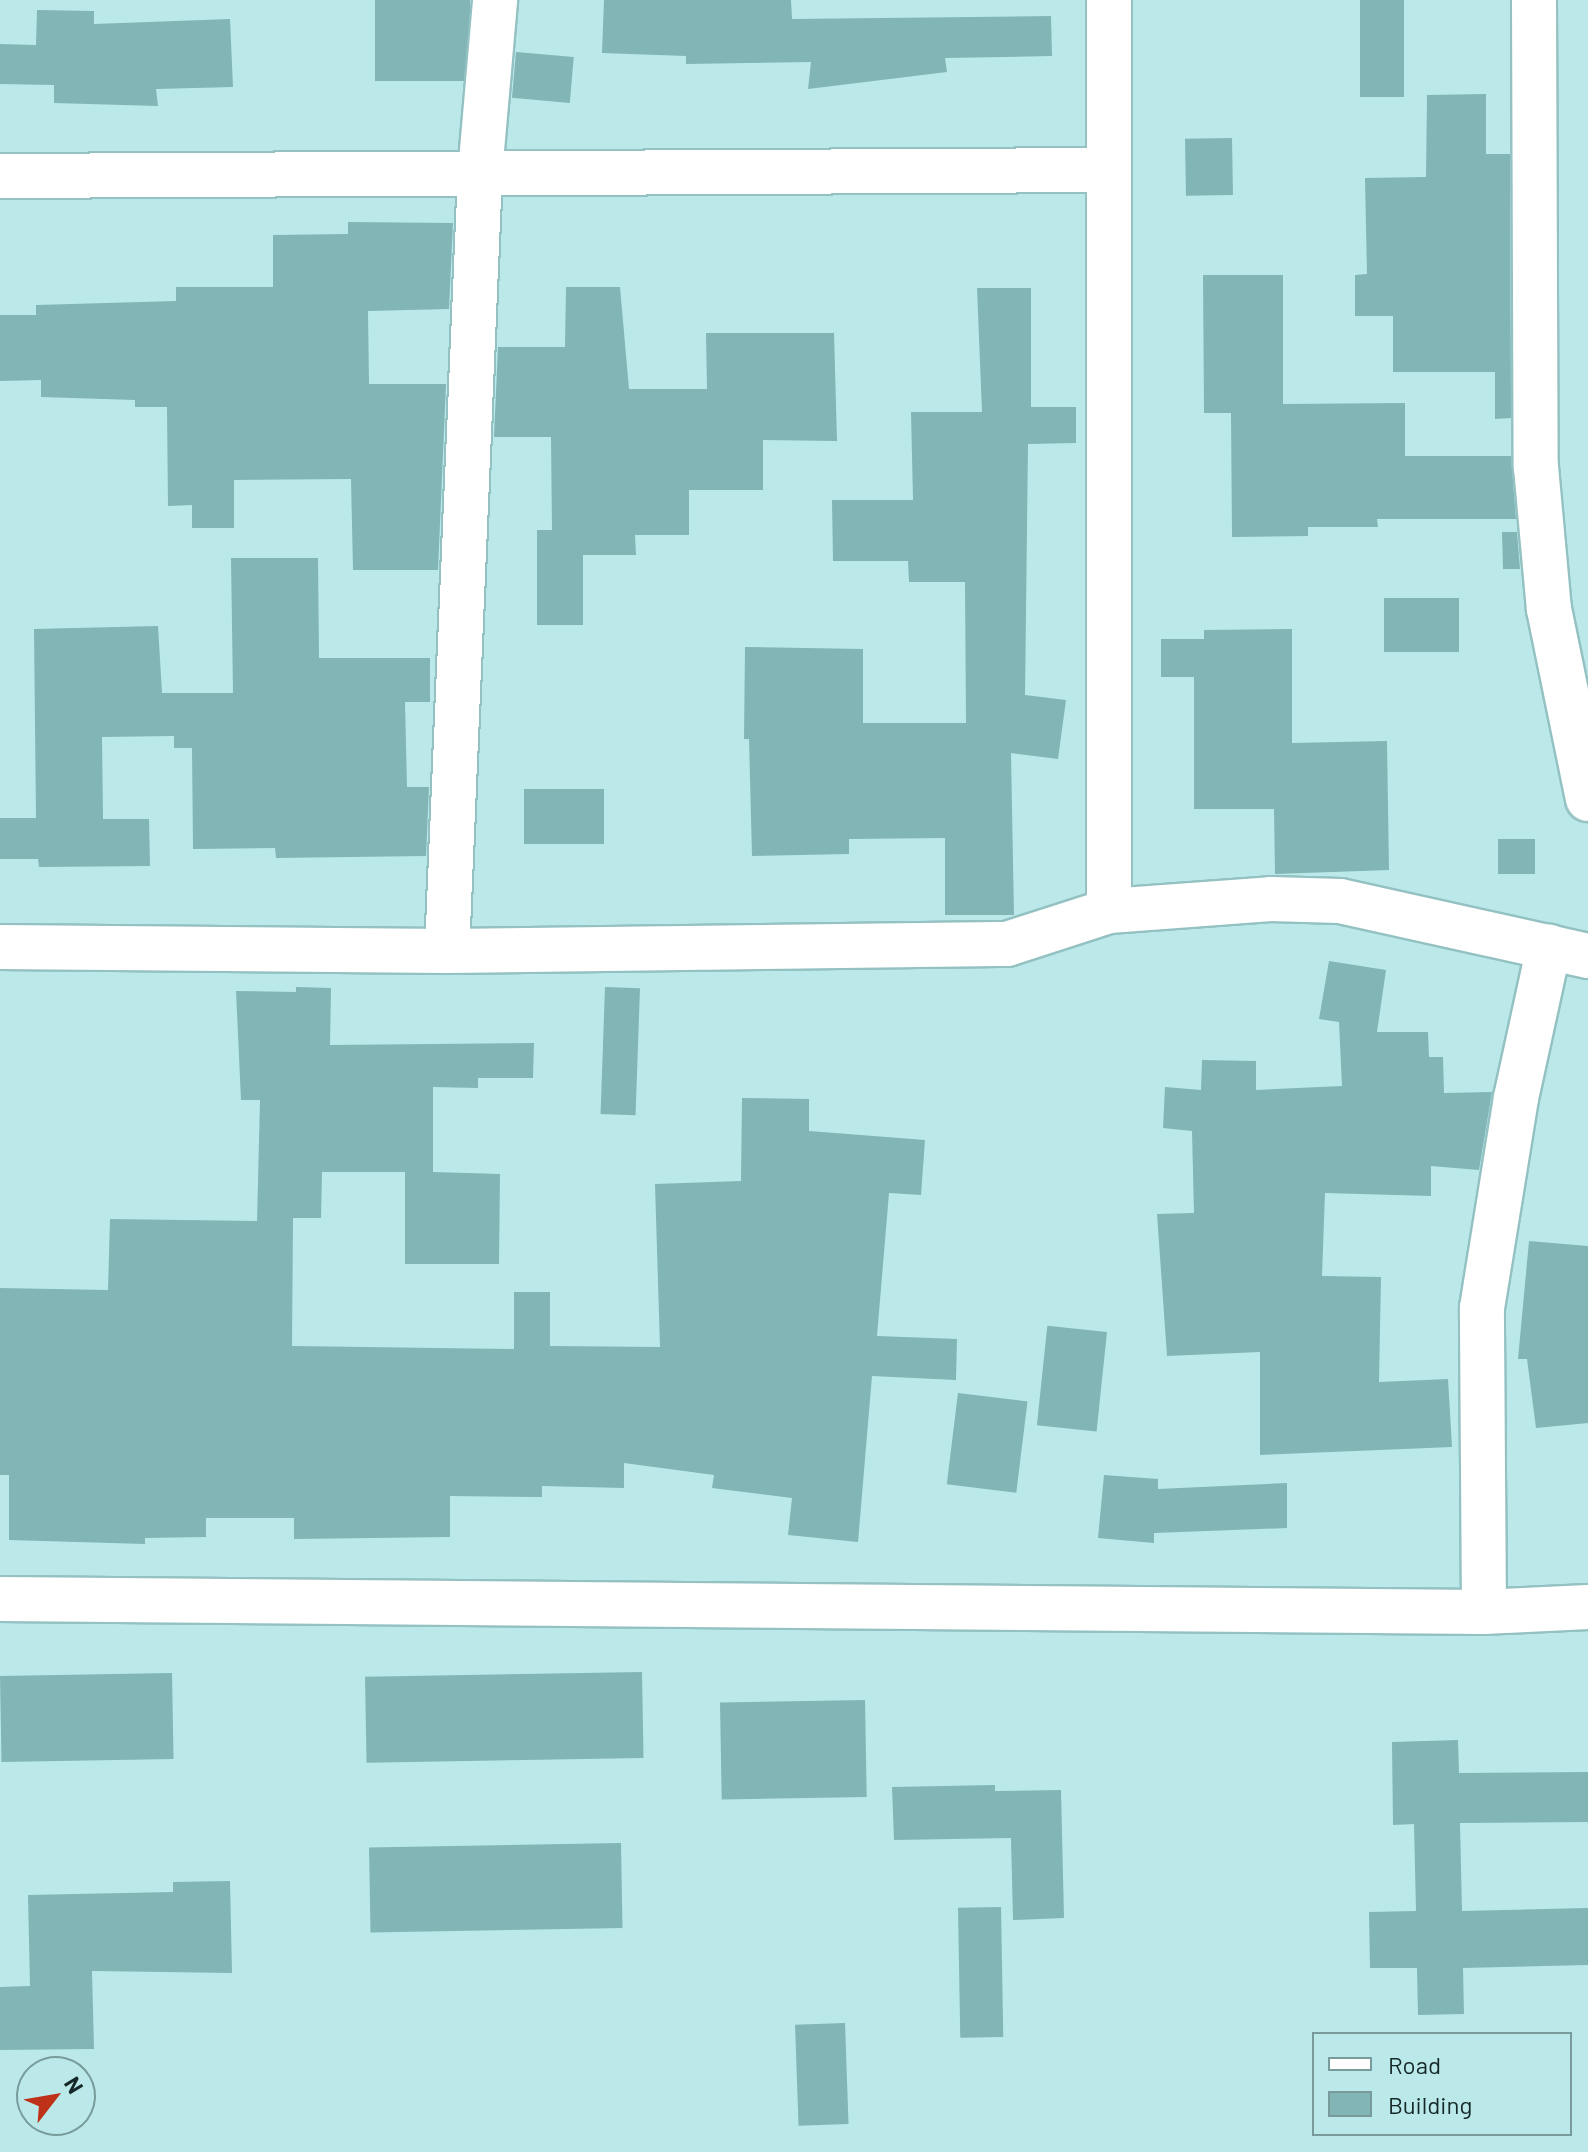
<!DOCTYPE html>
<style>
body{margin:0}
#map{position:relative;width:1588px;height:2152px;overflow:hidden;background:#bbe9e9;font-family:Barlow,sans-serif}
div>[style]{position:absolute}
[style*='--x']{left:calc(var(--x)*1px);top:calc(var(--y)*1px);width:calc(var(--w)*1px);rotate:calc(var(--a)*1deg)}
.building>*{inset:0;background:#81b5b6;transform-origin:0 0}
.roads{filter:drop-shadow(2px 0 #94c1c2) drop-shadow(-2px 0 #94c1c2) drop-shadow(0 2px #94c1c2) drop-shadow(0 -2px #94c1c2)}
.street>*{height:44px;margin:-22px;padding:0 22px;transform-origin:22px;border-radius:22px;background:#fff}
.secondary>*{height:44px;margin:-22px;padding:0 22px;transform-origin:22px;border-radius:22px;background:#fff}
span{translate:-50% -50%;white-space:nowrap;text-align:center;line-height:1.15;-webkit-text-stroke:7px #bbe9e9;paint-order:stroke}
.legend{position:absolute;left:1312px;top:2032px;width:260px;height:104px;box-sizing:border-box;background:#bbe9e9;border:2px solid #799b9b;margin:0;padding:10px 14px;list-style:none;font-size:24px;color:#152727}
.legend li{display:flex;align-items:center;gap:16px;height:40px}
.legend b{width:40px;border:2px solid #799b9b}
.north{position:absolute;left:16px;top:2056px;width:80px;height:80px;box-sizing:border-box;background:#bbe9e9;border:2px solid #799b9b;border-radius:50%;rotate:59deg;font-size:22px;font-weight:700;line-height:32px;text-align:center;color:#152727}
.north::after{content:'';display:block;margin:auto;width:28px;height:36px;background:#bd3218;clip-path:polygon(50% 0,100% 100%,50% 72%,0 100%)}
</style>
<div id="map">
<div class="building">
<i style="left:375px;top:0;width:95px;height:81px"></i>
<i style="clip-path:polygon(604px 0,791px 0,792px 19px,1051px 16px,1052px 56px,945px 58px,947px 72px,808px 89px,811px 62px,686px 64px,686px 56px,602px 53px)"></i>
<i style="left:1360px;top:0;width:44px;height:97px"></i>
<i style="clip-path:polygon(37px 10px,94px 11px,94px 24px,230px 19px,233px 87px,156px 89px,158px 106px,54px 103px,54px 85px,0 84px,0 44px,36px 45px)"></i>
<i style="left:516px;top:52px;width:58px;height:46px;rotate:5deg"></i>
<i style="clip-path:polygon(1486px 94px,1486px 154px,1510px 154px,1511px 418px,1495px 419px,1495px 372px,1393px 372px,1393px 316px,1355px 316px,1355px 275px,1367px 274px,1365px 178px,1426px 177px,1427px 95px)"></i>
<i style="left:1232px;top:138px;width:57px;height:47px;rotate:89deg"></i>
<i style="clip-path:polygon(348px 222px,453px 223px,449px 309px,368px 311px,369px 384px,446px 384px,438px 570px,353px 570px,351px 479px,234px 480px,234px 528px,192px 528px,192px 505px,168px 506px,167px 407px,135px 407px,135px 400px,41px 397px,41px 380px,0 381px,0 315px,36px 315px,36px 305px,176px 301px,176px 287px,273px 287px,273px 235px,348px 234px)"></i>
<i style="clip-path:polygon(1203px 275px,1283px 275px,1283px 404px,1405px 403px,1405px 456px,1511px 456px,1516px 519px,1377px 519px,1378px 527px,1308px 527px,1308px 536px,1232px 537px,1231px 413px,1204px 413px)"></i>
<i style="clip-path:polygon(566px 287px,620px 287px,629px 389px,707px 389px,706px 333px,834px 333px,837px 441px,763px 440px,763px 490px,689px 490px,689px 535px,635px 535px,636px 555px,583px 555px,583px 625px,537px 625px,537px 530px,552px 530px,551px 437px,494px 437px,498px 347px,565px 347px)"></i>
<i style="clip-path:polygon(977px 288px,1031px 288px,1031px 407px,1076px 407px,1076px 443px,1028px 444px,1025px 695px,1066px 700px,1058px 759px,1011px 753px,1014px 915px,945px 915px,945px 838px,849px 839px,849px 854px,752px 856px,749px 739px,744px 739px,745px 647px,863px 649px,863px 723px,966px 723px,965px 582px,909px 582px,908px 561px,833px 561px,832px 500px,913px 500px,911px 412px,982px 412px)"></i>
<i style="clip-path:polygon(1502px 532px,1517px 532px,1520px 569px,1503px 569px)"></i>
<i style="clip-path:polygon(231px 558px,318px 558px,319px 658px,430px 658px,430px 702px,405px 702px,407px 787px,429px 787px,426px 856px,276px 858px,275px 848px,193px 849px,192px 748px,174px 748px,174px 736px,102px 737px,103px 819px,149px 819px,150px 866px,39px 867px,38px 859px,0 859px,0 818px,36px 818px,34px 629px,158px 626px,162px 693px,233px 693px)"></i>
<i style="left:1384px;top:598px;width:75px;height:54px"></i>
<i style="clip-path:polygon(1292px 629px,1292px 743px,1387px 741px,1389px 870px,1275px 874px,1274px 809px,1194px 809px,1194px 677px,1161px 677px,1161px 639px,1204px 639px,1204px 630px)"></i>
<i style="left:604px;top:789px;width:55px;height:80px;rotate:90deg"></i>
<i style="left:1498px;top:839px;width:37px;height:35px"></i>
<i style="clip-path:polygon(1329px 961px,1386px 970px,1377px 1032px,1428px 1032px,1429px 1057px,1443px 1057px,1444px 1093px,1492px 1092px,1479px 1170px,1431px 1166px,1431px 1196px,1325px 1193px,1322px 1276px,1381px 1277px,1379px 1382px,1448px 1379px,1452px 1447px,1260px 1455px,1260px 1352px,1167px 1356px,1157px 1214px,1194px 1213px,1192px 1131px,1163px 1128px,1165px 1087px,1201px 1090px,1202px 1060px,1256px 1061px,1256px 1090px,1342px 1086px,1339px 1022px,1319px 1019px)"></i>
<i style="clip-path:polygon(296px 987px,331px 988px,330px 1045px,534px 1043px,533px 1078px,478px 1078px,478px 1088px,433px 1087px,433px 1172px,500px 1174px,499px 1264px,405px 1264px,405px 1172px,322px 1172px,321px 1218px,293px 1218px,292px 1346px,514px 1349px,514px 1292px,550px 1292px,550px 1346px,660px 1347px,655px 1184px,741px 1181px,742px 1098px,809px 1099px,809px 1131px,925px 1140px,921px 1195px,889px 1193px,877px 1336px,957px 1339px,956px 1380px,872px 1376px,858px 1542px,788px 1535px,792px 1498px,712px 1488px,714px 1475px,624px 1463px,624px 1488px,542px 1486px,542px 1497px,450px 1496px,450px 1537px,294px 1539px,294px 1518px,206px 1518px,206px 1537px,145px 1538px,145px 1544px,9px 1540px,9px 1475px,0 1475px,0 1288px,108px 1290px,110px 1219px,257px 1221px,260px 1100px,241px 1100px,236px 991px,296px 992px)"></i>
<i style="left:605px;top:987px;width:35px;height:127px;rotate:2deg"></i>
<i style="clip-path:polygon(1529px 1241px,1588px 1246px,1588px 1423px,1536px 1428px,1527px 1359px,1518px 1359px)"></i>
<i style="left:1107px;top:1332px;width:100px;height:60px;rotate:96deg"></i>
<i style="left:958px;top:1393px;width:70px;height:92px;rotate:7deg"></i>
<i style="clip-path:polygon(1104px 1475px,1158px 1479px,1158px 1489px,1287px 1483px,1287px 1528px,1154px 1533px,1154px 1543px,1098px 1538px)"></i>
<i style="left:642px;top:1672px;width:86px;height:277px;rotate:89deg"></i>
<i style="left:172px;top:1673px;width:86px;height:172px;rotate:89deg"></i>
<i style="left:865px;top:1700px;width:97px;height:145px;rotate:89deg"></i>
<i style="clip-path:polygon(1458px 1740px,1459px 1773px,1588px 1772px,1588px 1822px,1460px 1823px,1462px 1911px,1588px 1908px,1588px 1965px,1463px 1968px,1464px 2014px,1418px 2015px,1417px 1968px,1370px 1968px,1369px 1912px,1416px 1911px,1414px 1824px,1393px 1825px,1392px 1742px)"></i>
<i style="clip-path:polygon(995px 1785px,995px 1791px,1061px 1790px,1064px 1918px,1013px 1920px,1011px 1838px,894px 1840px,892px 1787px)"></i>
<i style="left:621px;top:1843px;width:85px;height:252px;rotate:89deg"></i>
<i style="clip-path:polygon(230px 1881px,232px 1973px,92px 1971px,94px 2049px,0 2050px,0 1987px,30px 1986px,28px 1895px,173px 1892px,173px 1882px)"></i>
<i style="left:1001px;top:1907px;width:130px;height:43px;rotate:89deg"></i>
<i style="left:845px;top:2023px;width:101px;height:50px;rotate:88deg"></i>
</div>
<div class="roads">
<div class="street">
<i style="--x:1109;--y:0;--w:911;--a:90"></i>
<i style="--x:0;--y:176;--w:1107;--a:-0.31"></i>
<i style="--x:0;--y:947;--w:447;--a:0.5"></i>
<i style="--x:447;--y:951;--w:560;--a:-0.72"></i>
<i style="--x:1007;--y:944;--w:107;--a:-17.9"></i>
<i style="--x:1109;--y:911;--w:162;--a:-4.2"></i>
<i style="--x:1271;--y:899;--w:69;--a:1.7"></i>
<i style="--x:1340;--y:901;--w:254;--a:12.5"></i>
<i style="--x:447;--y:951;--w:779;--a:-87.57"></i>
<i style="--x:480;--y:173;--w:174;--a:-85"></i>
<i style="--x:1484;--y:1612;--w:304;--a:-90.4"></i>
<i style="--x:1482;--y:1308;--w:213;--a:-80.8"></i>
<i style="--x:1516;--y:1098;--w:155;--a:-77.7"></i>
</div>
<div class="secondary">
<i style="--x:1534;--y:0;--w:467;--a:89.8"></i>
<i style="--x:1536;--y:467;--w:143;--a:84.8"></i>
<i style="--x:1549;--y:609;--w:194;--a:78.4"></i>
<i style="--x:0;--y:1599;--w:1484;--a:0.5"></i>
<i style="--x:1484;--y:1612;--w:104;--a:-2.8"></i>
</div>
</div>
<ul class="legend">
<li><b style="height:10px;background:#fff"></b>Road</li>
<li><b style="height:22px;background:#81b5b6"></b>Building</li>
</ul>
<div class="north">N</div>
</div>
